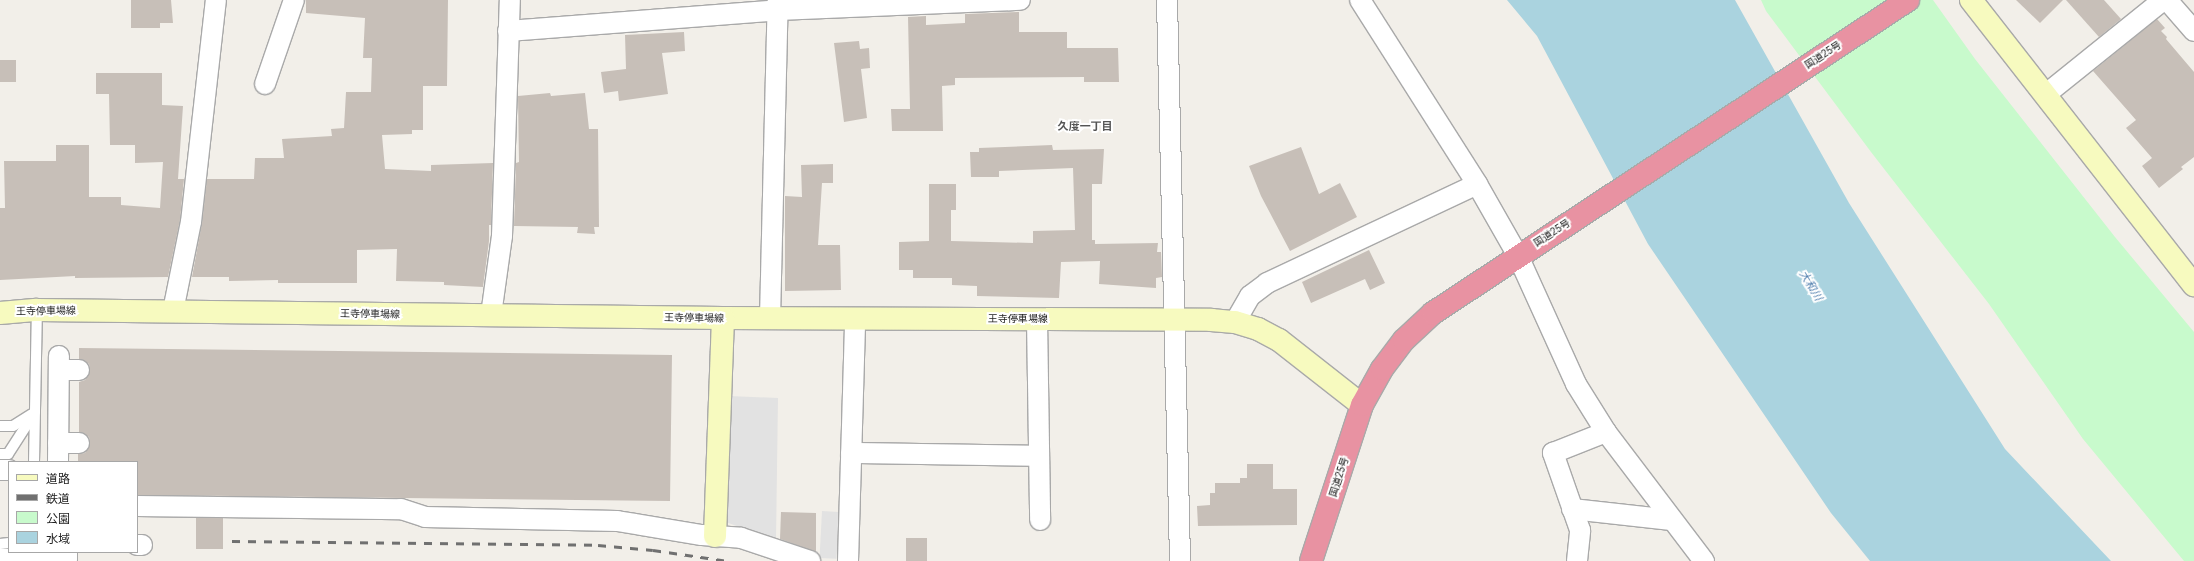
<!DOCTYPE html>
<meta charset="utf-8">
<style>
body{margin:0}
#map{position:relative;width:2194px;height:561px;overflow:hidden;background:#f2efe9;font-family:Roboto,"Noto Sans JP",sans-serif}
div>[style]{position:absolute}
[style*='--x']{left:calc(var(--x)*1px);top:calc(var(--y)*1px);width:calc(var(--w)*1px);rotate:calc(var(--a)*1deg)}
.park>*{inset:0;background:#c8facc}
.parking>*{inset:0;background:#e2e2e2;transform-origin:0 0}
.water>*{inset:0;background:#aad3df}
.building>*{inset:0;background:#c7bfb8;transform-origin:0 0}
.roads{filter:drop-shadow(1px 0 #a9a9a9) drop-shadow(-1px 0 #a9a9a9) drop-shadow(0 1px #a9a9a9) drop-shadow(0 -1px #a9a9a9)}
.lane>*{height:10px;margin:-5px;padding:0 5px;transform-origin:5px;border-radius:5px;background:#fff}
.street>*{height:20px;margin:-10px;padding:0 10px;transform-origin:10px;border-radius:10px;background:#fff}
.secondary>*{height:22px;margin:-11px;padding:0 11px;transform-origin:11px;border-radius:11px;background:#f7fabf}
.highway>*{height:22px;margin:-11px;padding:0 11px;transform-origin:11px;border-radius:11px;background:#e892a2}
.rail>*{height:3px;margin-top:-1.5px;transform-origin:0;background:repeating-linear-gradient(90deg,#707070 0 8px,transparent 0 16px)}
span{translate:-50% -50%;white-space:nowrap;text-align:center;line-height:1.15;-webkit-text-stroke:4px #fff;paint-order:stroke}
.street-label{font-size:10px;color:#222}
.neighbourhood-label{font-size:11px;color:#555;font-weight:700}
.water-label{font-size:11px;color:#4a7aab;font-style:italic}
.legend{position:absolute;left:8px;top:461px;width:130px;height:92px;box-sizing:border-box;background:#fff;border:1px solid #a7a7a7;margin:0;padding:5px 7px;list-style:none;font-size:12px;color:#222}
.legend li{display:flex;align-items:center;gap:8px;height:20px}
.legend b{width:20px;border:1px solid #a7a7a7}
</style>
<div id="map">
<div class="park">
<i style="clip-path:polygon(1761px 0,1933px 0,1975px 59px,2115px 237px,2194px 332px,2194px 561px,2184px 561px,2083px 439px,1989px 304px,1871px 152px,1766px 11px)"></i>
</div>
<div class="parking">
<i style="clip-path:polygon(729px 396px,778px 398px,776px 541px,726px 522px)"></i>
<i style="left:822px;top:511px;width:17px;height:47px;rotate:3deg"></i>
</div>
<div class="water">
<i style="clip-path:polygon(1507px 0,1735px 0,1849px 203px,2005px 449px,2111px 561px,1870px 561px,1831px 513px,1648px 244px,1537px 36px)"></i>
</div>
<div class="building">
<i style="clip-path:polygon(131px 0,171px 0,173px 23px,160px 23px,160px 28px,131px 28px)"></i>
<i style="clip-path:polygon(306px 0,448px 0,447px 86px,423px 86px,423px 130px,412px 130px,412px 134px,382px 135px,385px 169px,431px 171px,431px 165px,493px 163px,491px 225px,489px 225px,489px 241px,483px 287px,444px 285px,444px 282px,396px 281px,397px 249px,357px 250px,357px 283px,278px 283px,278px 280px,229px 281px,229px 277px,192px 277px,202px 223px,207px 179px,254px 179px,255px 158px,284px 158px,282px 139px,332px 136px,331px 129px,344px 128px,346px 92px,371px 92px,372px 58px,363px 58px,365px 18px,306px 13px)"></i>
<i style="clip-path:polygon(2016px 0,2063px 0,2040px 23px)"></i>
<i style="clip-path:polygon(2066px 0,2104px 0,2121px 19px,2099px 37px)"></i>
<i style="clip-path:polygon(1019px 12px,1019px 32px,1067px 32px,1067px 48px,1118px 48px,1119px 82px,1084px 82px,1084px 77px,955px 78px,955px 85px,942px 86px,943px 131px,892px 131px,891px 109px,910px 109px,908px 17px,926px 16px,926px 25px,965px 23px,965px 14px)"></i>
<i style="clip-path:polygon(2157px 19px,2165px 28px,2161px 31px,2167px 37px,2166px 39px,2194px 72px,2194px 157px,2181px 167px,2183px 169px,2159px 188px,2142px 166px,2152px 158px,2126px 128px,2136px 120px,2093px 71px)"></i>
<i style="clip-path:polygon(684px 32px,685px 51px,662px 53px,668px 94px,619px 101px,618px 91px,604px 93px,601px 72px,626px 69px,625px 35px)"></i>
<i style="clip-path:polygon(859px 41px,860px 49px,869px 48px,870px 68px,861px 69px,867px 118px,844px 122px,834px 43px)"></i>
<i style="left:0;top:60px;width:16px;height:22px"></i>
<i style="clip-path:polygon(96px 73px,162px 73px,162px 105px,183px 106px,178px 179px,184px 179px,180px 220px,168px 277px,75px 278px,75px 276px,0 280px,0 208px,5px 208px,4px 161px,56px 161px,56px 145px,89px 145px,89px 197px,121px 197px,121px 205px,160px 208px,163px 162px,135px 163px,135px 145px,110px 145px,109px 94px,96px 94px)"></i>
<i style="clip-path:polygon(550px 93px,551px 96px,585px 93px,589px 129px,598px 129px,599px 227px,594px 227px,595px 234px,577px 233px,578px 227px,514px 226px,516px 163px,519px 162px,518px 96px)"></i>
<i style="clip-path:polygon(1052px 145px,1053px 150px,1104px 149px,1102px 184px,1092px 184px,1092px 240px,1095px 240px,1095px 244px,1158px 243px,1157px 252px,1161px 252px,1162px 277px,1156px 278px,1156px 288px,1099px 284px,1100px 261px,1061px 262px,1059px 298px,977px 296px,977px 286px,952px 285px,952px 278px,913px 278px,913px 270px,899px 270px,899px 242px,929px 241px,929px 184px,956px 184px,956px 210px,951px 210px,951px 241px,1033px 243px,1033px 231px,1075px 230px,1073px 168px,999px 171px,999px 177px,971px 177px,970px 152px,979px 152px,979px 148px)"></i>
<i style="clip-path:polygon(1301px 147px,1319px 194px,1340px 183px,1357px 217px,1290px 251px,1261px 196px,1249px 166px)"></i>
<i style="clip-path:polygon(833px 164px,833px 183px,822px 183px,818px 245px,840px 245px,841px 290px,785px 291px,785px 196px,802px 197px,801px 165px)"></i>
<i style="clip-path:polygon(1369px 250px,1385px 283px,1370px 290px,1365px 279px,1311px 303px,1302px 282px)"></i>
<i style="clip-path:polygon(79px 348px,672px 355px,670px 501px,137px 495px,137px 462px,78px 462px,78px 454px,85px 453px,90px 443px,89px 437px,79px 432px,79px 382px,85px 380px,90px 370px,89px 364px,79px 359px)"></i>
<i style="clip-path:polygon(1247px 464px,1273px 464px,1273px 489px,1297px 489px,1297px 525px,1198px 526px,1197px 506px,1210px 505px,1210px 493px,1215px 493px,1215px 483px,1240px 483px,1240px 478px,1247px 478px)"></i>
<i style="clip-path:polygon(781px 512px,816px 513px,816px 552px,780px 539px)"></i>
<i style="left:196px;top:518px;width:27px;height:31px"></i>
<i style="left:906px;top:538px;width:21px;height:23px"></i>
</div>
<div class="roads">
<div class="lane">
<i style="--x:0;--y:426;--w:13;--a:0"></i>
<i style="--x:13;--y:426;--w:22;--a:-32"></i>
<i style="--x:0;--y:454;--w:8;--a:0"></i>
<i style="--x:8;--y:454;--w:50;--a:-57.3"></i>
<i style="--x:34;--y:462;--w:152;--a:-88.9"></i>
<i style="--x:0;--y:544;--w:9;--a:-6"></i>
</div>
<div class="street">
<i style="--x:1167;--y:0;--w:561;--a:88.67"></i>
<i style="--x:1360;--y:0;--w:218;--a:57.5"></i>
<i style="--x:1477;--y:184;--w:83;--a:60.3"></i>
<i style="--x:1518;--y:256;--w:141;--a:65.6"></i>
<i style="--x:1576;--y:384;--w:57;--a:58"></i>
<i style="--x:1606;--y:432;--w:162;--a:52.8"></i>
<i style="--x:2167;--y:0;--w:41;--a:48.9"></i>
<i style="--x:508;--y:31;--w:271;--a:-4.4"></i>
<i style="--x:778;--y:10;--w:242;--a:-2.4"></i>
<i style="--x:265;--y:84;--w:89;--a:-71"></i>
<i style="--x:2045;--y:95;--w:151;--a:-38.8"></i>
<i style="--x:173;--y:311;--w:91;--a:-78.6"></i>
<i style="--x:191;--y:222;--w:223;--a:-83.6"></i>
<i style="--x:491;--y:315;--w:80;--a:-82.1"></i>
<i style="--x:502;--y:236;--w:236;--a:-88.1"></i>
<i style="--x:770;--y:318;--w:318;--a:-88.6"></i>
<i style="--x:1037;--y:319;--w:201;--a:89.1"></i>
<i style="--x:1235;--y:322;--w:30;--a:-60"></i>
<i style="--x:1250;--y:296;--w:21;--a:-37"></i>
<i style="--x:1267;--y:283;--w:232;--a:-25.2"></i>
<i style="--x:59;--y:370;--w:20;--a:0"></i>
<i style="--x:58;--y:443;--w:21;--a:0"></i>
<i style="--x:851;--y:453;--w:188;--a:0.9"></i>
<i style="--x:58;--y:462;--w:106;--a:-89.5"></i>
<i style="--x:0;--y:470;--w:9;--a:0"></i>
<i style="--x:137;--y:506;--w:264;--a:0.7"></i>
<i style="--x:401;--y:509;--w:25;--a:18"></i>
<i style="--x:425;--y:517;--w:192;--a:1.2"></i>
<i style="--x:617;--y:521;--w:86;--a:9.4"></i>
<i style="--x:702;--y:535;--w:39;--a:4"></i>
<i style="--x:741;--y:538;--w:73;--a:18.4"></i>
<i style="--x:1572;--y:509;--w:100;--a:6.3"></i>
<i style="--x:137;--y:545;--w:5;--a:0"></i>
<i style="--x:0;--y:559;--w:67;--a:0"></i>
<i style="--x:67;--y:559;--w:7;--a:-90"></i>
<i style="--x:848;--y:561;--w:243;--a:-88.3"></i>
<i style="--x:1577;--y:561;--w:31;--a:-84"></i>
<i style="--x:1580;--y:530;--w:82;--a:-109.3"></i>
<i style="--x:1553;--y:453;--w:57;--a:-21.6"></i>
</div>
<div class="secondary">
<i style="--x:1971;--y:0;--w:362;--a:52"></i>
<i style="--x:0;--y:313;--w:37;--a:-5"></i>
<i style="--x:37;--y:310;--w:686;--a:0.67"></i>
<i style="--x:723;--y:318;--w:488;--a:0.2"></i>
<i style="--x:1211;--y:320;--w:24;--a:5"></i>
<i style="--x:1235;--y:322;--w:24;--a:17"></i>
<i style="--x:1258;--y:329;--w:24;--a:28"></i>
<i style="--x:1279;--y:340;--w:105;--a:38.1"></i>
<i style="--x:715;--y:536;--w:218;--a:-87.9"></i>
</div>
<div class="highway">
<i style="--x:1311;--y:561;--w:164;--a:-71.9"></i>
<i style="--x:1362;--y:405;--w:41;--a:-60.9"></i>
<i style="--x:1382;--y:369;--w:36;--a:-53"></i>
<i style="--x:1404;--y:340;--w:40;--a:-43"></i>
<i style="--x:1433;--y:313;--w:569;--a:-33.38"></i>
</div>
</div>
<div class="rail">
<i style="--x:232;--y:541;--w:366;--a:0.6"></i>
<i style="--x:598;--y:545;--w:55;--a:5.2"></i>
<i style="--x:653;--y:550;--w:76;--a:8.3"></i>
</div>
<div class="street-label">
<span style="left:1823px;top:55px;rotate:-33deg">国道25号</span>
<span style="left:1552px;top:233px;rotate:-33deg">国道25号</span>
<span style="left:46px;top:311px;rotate:-1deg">王寺停車場線</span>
<span style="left:370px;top:314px;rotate:1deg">王寺停車場線</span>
<span style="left:694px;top:318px;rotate:1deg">王寺停車場線</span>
<span style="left:1018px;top:319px">王寺停車場線</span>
<span style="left:1339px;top:477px;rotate:-72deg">国道25号</span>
</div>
<div class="neighbourhood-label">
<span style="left:1085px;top:127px">久度一丁目</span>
</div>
<div class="water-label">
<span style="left:1810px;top:286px;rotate:59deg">大和川</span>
</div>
<ul class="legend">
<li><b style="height:5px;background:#f7fabf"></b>道路</li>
<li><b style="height:5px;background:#707070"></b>鉄道</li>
<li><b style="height:11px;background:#c8facc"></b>公園</li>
<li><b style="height:11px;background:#aad3df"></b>水域</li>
</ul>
</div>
